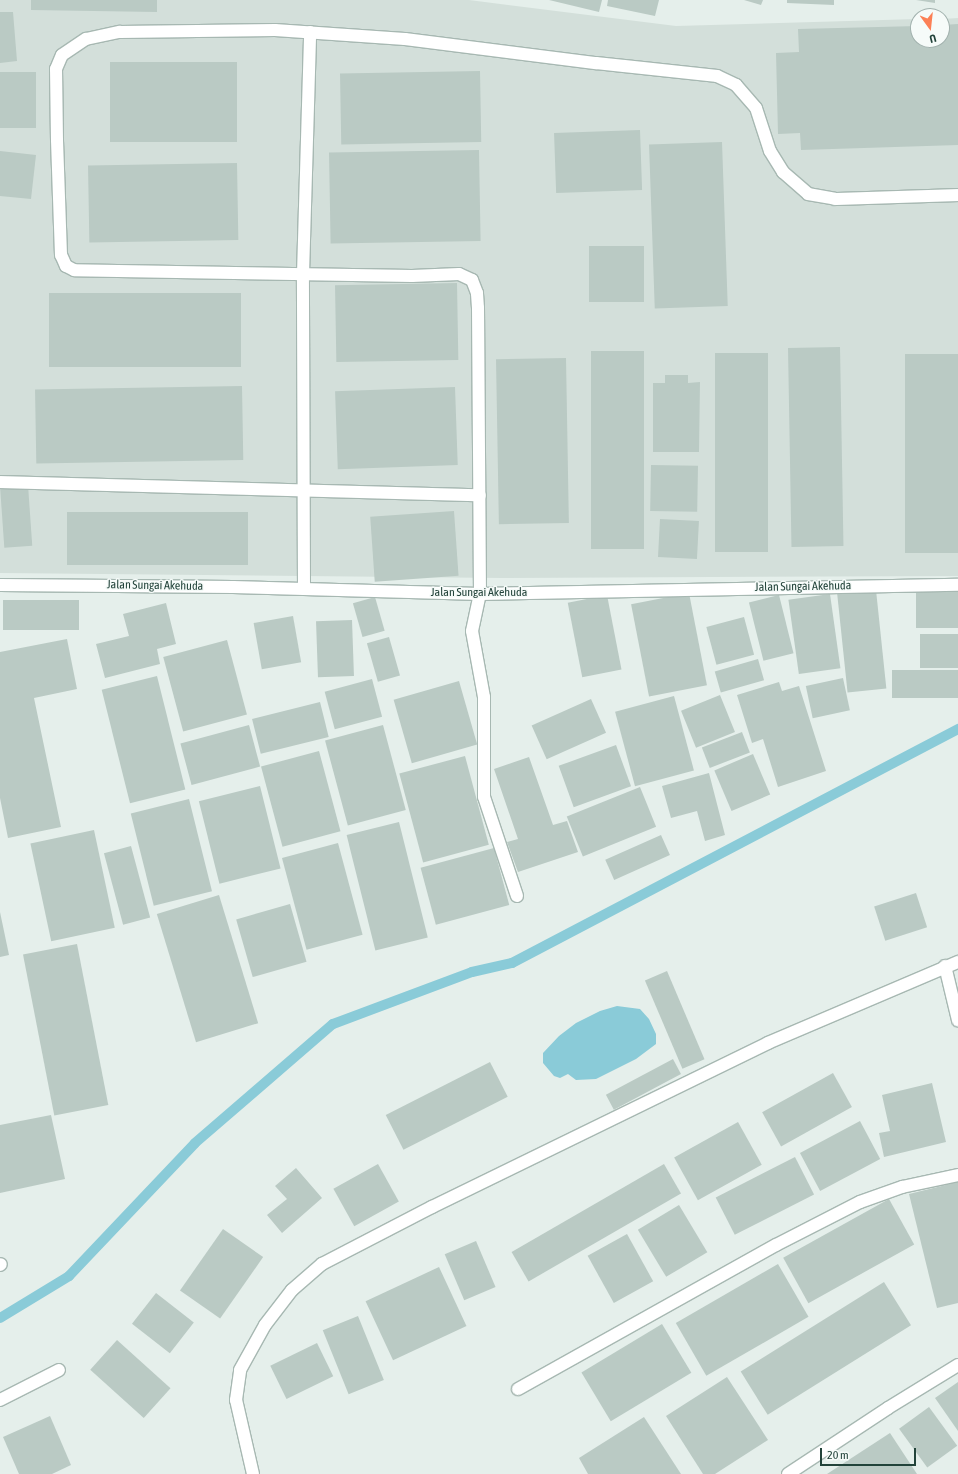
<!DOCTYPE html>
<style>
body{margin:0}
#map{position:relative;width:958px;height:1474px;overflow:hidden;background:#e5efeb;font-family:"Asap Condensed",sans-serif}
div>[style]{position:absolute}
[style*='--x']{left:calc(var(--x)*1px);top:calc(var(--y)*1px);width:calc(var(--w)*1px);rotate:calc(var(--a)*1deg)}
.built>*{inset:0;background:#d3dfda}
.water>*{inset:0;background:#8acbd8}
.stream>*{height:10px;margin:-5px;padding:0 5px;transform-origin:5px;border-radius:5px;background:#8acbd8}
.building>*{inset:0;background:#bacac4;transform-origin:0 0}
.roads{filter:drop-shadow(1px 0 #a7b8b2) drop-shadow(-1px 0 #a7b8b2) drop-shadow(0 1px #a7b8b2) drop-shadow(0 -1px #a7b8b2)}
.minor>*{height:12px;margin:-6px;padding:0 6px;transform-origin:6px;border-radius:6px;background:#fff}
span{translate:-50% -50%;white-space:nowrap;text-align:center;line-height:1.15;-webkit-text-stroke:3px #f6fbf9;paint-order:stroke}
.street-label{font-size:12px;color:#22433a}
.north{position:absolute;left:910px;top:8px;width:40px;height:40px;box-sizing:border-box;background:#f6fbf9;border:1px solid #a1b1ad;border-radius:50%;rotate:165deg;font-size:11px;font-weight:700;line-height:16px;text-align:center;color:#22433a}
.north::after{content:'';display:block;margin:auto;width:14px;height:18px;background:#fc8056;clip-path:polygon(50% 0,100% 100%,50% 72%,0 100%)}
.scale{position:absolute;left:820px;top:1448px;width:96px;height:18px;box-sizing:border-box;border:2px solid #22433a;border-top:0;padding-left:5px;font-size:12px;line-height:14px;white-space:nowrap;color:#22433a;-webkit-text-stroke:3px #f6fbf9;paint-order:stroke}
</style>
<div id="map">
<div class="built">
<i style="clip-path:polygon(0 0,469px 0,676px 26px,918px 19px,918px 40px,942px 40px,942px 19px,958px 18px,958px 576px,502px 578px,0 573px)"></i>
</div>
<div class="water">
<i style="clip-path:polygon(617px 1006px,640px 1009px,649px 1019px,656px 1034px,656px 1044px,636px 1059px,596px 1079px,576px 1080px,568px 1074px,560px 1078px,554px 1076px,543px 1063px,543px 1053px,559px 1036px,576px 1023px,600px 1011px)"></i>
</div>
<div class="stream">
<i style="--x:0;--y:1318;--w:81;--a:-31.3"></i>
<i style="--x:69;--y:1276;--w:183;--a:-46.5"></i>
<i style="--x:195;--y:1143;--w:182;--a:-40.8"></i>
<i style="--x:333;--y:1024;--w:148;--a:-20.5"></i>
<i style="--x:472;--y:972;--w:41;--a:-12.7"></i>
<i style="--x:512;--y:963;--w:504;--a:-27.68"></i>
</div>
<div class="building">
<i style="clip-path:polygon(31px 0,157px 0,157px 12px,31px 10px)"></i>
<i style="clip-path:polygon(549px 0,602px 0,599px 12px)"></i>
<i style="clip-path:polygon(608px 0,659px 0,655px 16px,607px 6px)"></i>
<i style="clip-path:polygon(744px 0,763px 0,761px 5px)"></i>
<i style="clip-path:polygon(787px 0,834px 0,834px 5px,787px 3px)"></i>
<i style="clip-path:polygon(916px 0,935px 0,935px 3px)"></i>
<i style="clip-path:polygon(0 12px,13px 12px,17px 61px,0 63px)"></i>
<i style="clip-path:polygon(958px 24px,958px 145px,801px 150px,800px 133px,778px 134px,776px 53px,799px 52px,798px 29px,918px 26px,918px 40px,942px 40px,942px 25px)"></i>
<i style="left:237px;top:62px;width:80px;height:127px;rotate:90deg"></i>
<i style="left:480px;top:71px;width:71px;height:140px;rotate:89deg"></i>
<i style="left:0;top:72px;width:36px;height:56px"></i>
<i style="left:640px;top:130px;width:60px;height:86px;rotate:88deg"></i>
<i style="left:722px;top:142px;width:164px;height:73px;rotate:88deg"></i>
<i style="left:479px;top:150px;width:91px;height:150px;rotate:89deg"></i>
<i style="clip-path:polygon(0 151px,36px 155px,31px 199px,0 196px)"></i>
<i style="left:237px;top:163px;width:77px;height:149px;rotate:89deg"></i>
<i style="left:589px;top:246px;width:55px;height:56px"></i>
<i style="left:457px;top:283px;width:77px;height:122px;rotate:89deg"></i>
<i style="left:241px;top:293px;width:74px;height:192px;rotate:90deg"></i>
<i style="left:840px;top:347px;width:199px;height:52px;rotate:89deg"></i>
<i style="left:644px;top:351px;width:198px;height:53px;rotate:90deg"></i>
<i style="left:768px;top:353px;width:199px;height:53px;rotate:90deg"></i>
<i style="left:958px;top:354px;width:199px;height:53px;rotate:90deg"></i>
<i style="left:566px;top:358px;width:165px;height:70px;rotate:89deg"></i>
<i style="clip-path:polygon(665px 375px,688px 375px,688px 383px,700px 382px,699px 452px,653px 452px,653px 383px,665px 383px)"></i>
<i style="left:242px;top:386px;width:74px;height:207px;rotate:89deg"></i>
<i style="left:455px;top:387px;width:78px;height:120px;rotate:88deg"></i>
<i style="left:651px;top:465px;width:47px;height:46px;rotate:1deg"></i>
<i style="left:28px;top:485px;width:61px;height:28px;rotate:86deg"></i>
<i style="left:454px;top:511px;width:65px;height:84px;rotate:86deg"></i>
<i style="left:248px;top:512px;width:53px;height:181px;rotate:90deg"></i>
<i style="left:660px;top:519px;width:39px;height:38px;rotate:3deg"></i>
<i style="left:958px;top:589px;width:39px;height:42px;rotate:90deg"></i>
<i style="left:876px;top:590px;width:99px;height:39px;rotate:84deg"></i>
<i style="left:689px;top:593px;width:94px;height:59px;rotate:79deg"></i>
<i style="left:830px;top:594px;width:75px;height:42px;rotate:82deg"></i>
<i style="left:607px;top:595px;width:76px;height:40px;rotate:79deg"></i>
<i style="left:779px;top:595px;width:60px;height:31px;rotate:76deg"></i>
<i style="left:375px;top:597px;width:35px;height:23px;rotate:74deg"></i>
<i style="left:79px;top:600px;width:30px;height:76px;rotate:90deg"></i>
<i style="clip-path:polygon(166px 603px,176px 644px,157px 649px,160px 664px,105px 678px,96px 644px,129px 636px,123px 614px)"></i>
<i style="left:293px;top:616px;width:47px;height:40px;rotate:80deg"></i>
<i style="left:744px;top:617px;width:39px;height:39px;rotate:75deg"></i>
<i style="left:352px;top:620px;width:56px;height:36px;rotate:88deg"></i>
<i style="left:958px;top:634px;width:34px;height:38px;rotate:90deg"></i>
<i style="left:389px;top:637px;width:40px;height:23px;rotate:74deg"></i>
<i style="clip-path:polygon(67px 639px,77px 689px,34px 698px,61px 827px,8px 838px,0 798px,0 652px)"></i>
<i style="left:227px;top:640px;width:77px;height:66px;rotate:75deg"></i>
<i style="left:758px;top:659px;width:22px;height:45px;rotate:74deg"></i>
<i style="left:958px;top:670px;width:28px;height:66px;rotate:90deg"></i>
<i style="left:157px;top:676px;width:117px;height:57px;rotate:76deg"></i>
<i style="left:843px;top:678px;width:33px;height:38px;rotate:78deg"></i>
<i style="left:372px;top:679px;width:39px;height:49px;rotate:75deg"></i>
<i style="left:459px;top:681px;width:66px;height:68px;rotate:74deg"></i>
<i style="clip-path:polygon(779px 682px,782px 691px,799px 686px,826px 771px,778px 787px,763px 739px,752px 743px,737px 695px)"></i>
<i style="left:720px;top:695px;width:40px;height:42px;rotate:68deg"></i>
<i style="left:674px;top:696px;width:77px;height:61px;rotate:75deg"></i>
<i style="left:591px;top:699px;width:37px;height:65px;rotate:66deg"></i>
<i style="left:320px;top:702px;width:36px;height:70px;rotate:76deg"></i>
<i style="left:249px;top:725px;width:43px;height:71px;rotate:75deg"></i>
<i style="left:383px;top:725px;width:88px;height:60px;rotate:75deg"></i>
<i style="left:742px;top:732px;width:22px;height:43px;rotate:69deg"></i>
<i style="left:616px;top:745px;width:44px;height:61px;rotate:70deg"></i>
<i style="left:319px;top:751px;width:83px;height:60px;rotate:75deg"></i>
<i style="left:753px;top:754px;width:44px;height:42px;rotate:67deg"></i>
<i style="left:465px;top:756px;width:92px;height:68px;rotate:75deg"></i>
<i style="clip-path:polygon(529px 757px,553px 825px,567px 821px,578px 852px,518px 872px,507px 842px,518px 839px,494px 769px)"></i>
<i style="clip-path:polygon(709px 773px,725px 835px,705px 841px,697px 811px,671px 818px,662px 786px)"></i>
<i style="left:260px;top:786px;width:85px;height:63px;rotate:76deg"></i>
<i style="left:640px;top:787px;width:43px;height:79px;rotate:68deg"></i>
<i style="left:189px;top:799px;width:95px;height:60px;rotate:76deg"></i>
<i style="left:399px;top:822px;width:119px;height:54px;rotate:76deg"></i>
<i style="left:94px;top:830px;width:100px;height:65px;rotate:78deg"></i>
<i style="left:661px;top:835px;width:22px;height:61px;rotate:66deg"></i>
<i style="left:338px;top:843px;width:95px;height:58px;rotate:75deg"></i>
<i style="left:131px;top:846px;width:74px;height:28px;rotate:75deg"></i>
<i style="left:494px;top:848px;width:59px;height:76px;rotate:75deg"></i>
<i style="left:916px;top:893px;width:36px;height:44px;rotate:72deg"></i>
<i style="left:219px;top:895px;width:134px;height:65px;rotate:73deg"></i>
<i style="left:290px;top:904px;width:60px;height:56px;rotate:74deg"></i>
<i style="clip-path:polygon(0 912px,9px 955px,0 957px)"></i>
<i style="left:77px;top:944px;width:164px;height:55px;rotate:79deg"></i>
<i style="left:667px;top:971px;width:96px;height:24px;rotate:67deg"></i>
<i style="left:673px;top:1059px;width:17px;height:76px;rotate:62deg"></i>
<i style="left:490px;top:1062px;width:39px;height:117px;rotate:63deg"></i>
<i style="left:833px;top:1073px;width:39px;height:81px;rotate:61deg"></i>
<i style="clip-path:polygon(932px 1083px,946px 1142px,884px 1157px,879px 1133px,890px 1131px,882px 1095px)"></i>
<i style="clip-path:polygon(51px 1115px,65px 1179px,0 1193px,0 1125px)"></i>
<i style="left:860px;top:1121px;width:43px;height:68px;rotate:62deg"></i>
<i style="left:738px;top:1122px;width:49px;height:73px;rotate:61deg"></i>
<i style="left:795px;top:1157px;width:42px;height:89px;rotate:63deg"></i>
<i style="left:378px;top:1164px;width:43px;height:51px;rotate:61deg"></i>
<i style="left:664px;top:1164px;width:34px;height:176px;rotate:60deg"></i>
<i style="clip-path:polygon(296px 1168px,322px 1198px,282px 1233px,267px 1215px,287px 1199px,275px 1186px)"></i>
<i style="clip-path:polygon(958px 1182px,958px 1303px,937px 1308px,909px 1194px)"></i>
<i style="left:889px;top:1199px;width:52px;height:121px;rotate:61deg"></i>
<i style="left:679px;top:1205px;width:55px;height:48px;rotate:59deg"></i>
<i style="left:223px;top:1229px;width:49px;height:75px;rotate:35deg"></i>
<i style="left:627px;top:1234px;width:54px;height:45px;rotate:61deg"></i>
<i style="left:476px;top:1241px;width:50px;height:34px;rotate:67deg"></i>
<i style="left:778px;top:1264px;width:61px;height:118px;rotate:60deg"></i>
<i style="left:439px;top:1267px;width:65px;height:81px;rotate:65deg"></i>
<i style="left:884px;top:1282px;width:51px;height:169px;rotate:58deg"></i>
<i style="left:156px;top:1293px;width:48px;height:39px;rotate:38deg"></i>
<i style="left:358px;top:1316px;width:69px;height:38px;rotate:68deg"></i>
<i style="left:662px;top:1324px;width:57px;height:94px;rotate:59deg"></i>
<i style="left:117px;top:1340px;width:72px;height:40px;rotate:42deg"></i>
<i style="left:317px;top:1343px;width:37px;height:52px;rotate:64deg"></i>
<i style="clip-path:polygon(727px 1377px,768px 1440px,715px 1474px,703px 1474px,666px 1416px)"></i>
<i style="clip-path:polygon(958px 1382px,958px 1431px,935px 1398px)"></i>
<i style="left:929px;top:1407px;width:48px;height:37px;rotate:54deg"></i>
<i style="clip-path:polygon(50px 1416px,71px 1465px,52px 1474px,19px 1474px,3px 1437px)"></i>
<i style="clip-path:polygon(644px 1417px,681px 1474px,588px 1474px,579px 1458px)"></i>
<i style="clip-path:polygon(890px 1433px,917px 1474px,827px 1474px)"></i>
</div>
<div class="roads">
<div class="minor">
<i style="--x:0;--y:482;--w:480;--a:1.6"></i>
<i style="--x:0;--y:585;--w:233;--a:0.5"></i>
<i style="--x:233;--y:587;--w:247;--a:1.6"></i>
<i style="--x:480;--y:594;--w:478;--a:-1.1"></i>
<i style="--x:304;--y:589;--w:315;--a:-90.2"></i>
<i style="--x:303;--y:274;--w:242;--a:-88.3"></i>
<i style="--x:517;--y:896;--w:104;--a:-108.4"></i>
<i style="--x:484;--y:797;--w:100;--a:-90"></i>
<i style="--x:484;--y:697;--w:67;--a:-100.3"></i>
<i style="--x:472;--y:631;--w:38;--a:-78"></i>
<i style="--x:480;--y:594;--w:286;--a:-90.4"></i>
<i style="--x:478;--y:308;--w:15;--a:-94"></i>
<i style="--x:477;--y:293;--w:14;--a:-111"></i>
<i style="--x:472;--y:280;--w:14;--a:-155"></i>
<i style="--x:459;--y:274;--w:47;--a:177.6"></i>
<i style="--x:412;--y:276;--w:119;--a:-179"></i>
<i style="--x:293;--y:274;--w:219;--a:-179"></i>
<i style="--x:74;--y:270;--w:9;--a:-153"></i>
<i style="--x:66;--y:266;--w:12;--a:-114"></i>
<i style="--x:61;--y:255;--w:115;--a:-92"></i>
<i style="--x:57;--y:140;--w:71;--a:-90.8"></i>
<i style="--x:56;--y:69;--w:15;--a:-67"></i>
<i style="--x:62;--y:55;--w:29;--a:-34"></i>
<i style="--x:86;--y:39;--w:35;--a:-12"></i>
<i style="--x:120;--y:32;--w:155;--a:-0.7"></i>
<i style="--x:275;--y:30;--w:130;--a:4"></i>
<i style="--x:405;--y:39;--w:193;--a:7.2"></i>
<i style="--x:596;--y:63;--w:122;--a:6.1"></i>
<i style="--x:717;--y:76;--w:21;--a:25"></i>
<i style="--x:736;--y:85;--w:30;--a:49"></i>
<i style="--x:756;--y:108;--w:45;--a:72"></i>
<i style="--x:770;--y:151;--w:25;--a:58"></i>
<i style="--x:783;--y:172;--w:33;--a:41"></i>
<i style="--x:808;--y:194;--w:27;--a:10"></i>
<i style="--x:835;--y:199;--w:123;--a:-1.9"></i>
<i style="--x:945;--y:966;--w:56;--a:76.5"></i>
<i style="--x:0;--y:1265;--w:1;--a:-45"></i>
<i style="--x:518;--y:1389;--w:295;--a:-29.2"></i>
<i style="--x:776;--y:1245;--w:94;--a:-27.1"></i>
<i style="--x:860;--y:1202;--w:45;--a:-19.7"></i>
<i style="--x:902;--y:1187;--w:57;--a:-12.1"></i>
<i style="--x:0;--y:1400;--w:66;--a:-27"></i>
<i style="--x:253;--y:1474;--w:76;--a:-102.9"></i>
<i style="--x:236;--y:1400;--w:30;--a:-82"></i>
<i style="--x:240;--y:1370;--w:51;--a:-60.9"></i>
<i style="--x:265;--y:1325;--w:44;--a:-52.4"></i>
<i style="--x:292;--y:1290;--w:40;--a:-41"></i>
<i style="--x:322;--y:1264;--w:124;--a:-27.4"></i>
<i style="--x:432;--y:1207;--w:374;--a:-26"></i>
<i style="--x:768;--y:1043;--w:207;--a:-23.1"></i>
<i style="--x:788;--y:1474;--w:120;--a:-33.4"></i>
<i style="--x:888;--y:1408;--w:82;--a:-31.6"></i>
</div>
</div>
<div class="street-label">
<span style="left:155px;top:586px;rotate:1deg">Jalan Sungai Akehuda</span>
<span style="left:803px;top:587px;rotate:-1deg">Jalan Sungai Akehuda</span>
<span style="left:479px;top:593px">Jalan Sungai Akehuda</span>
</div>
<div class="north">U</div>
<div class="scale">20 m</div>
</div>
